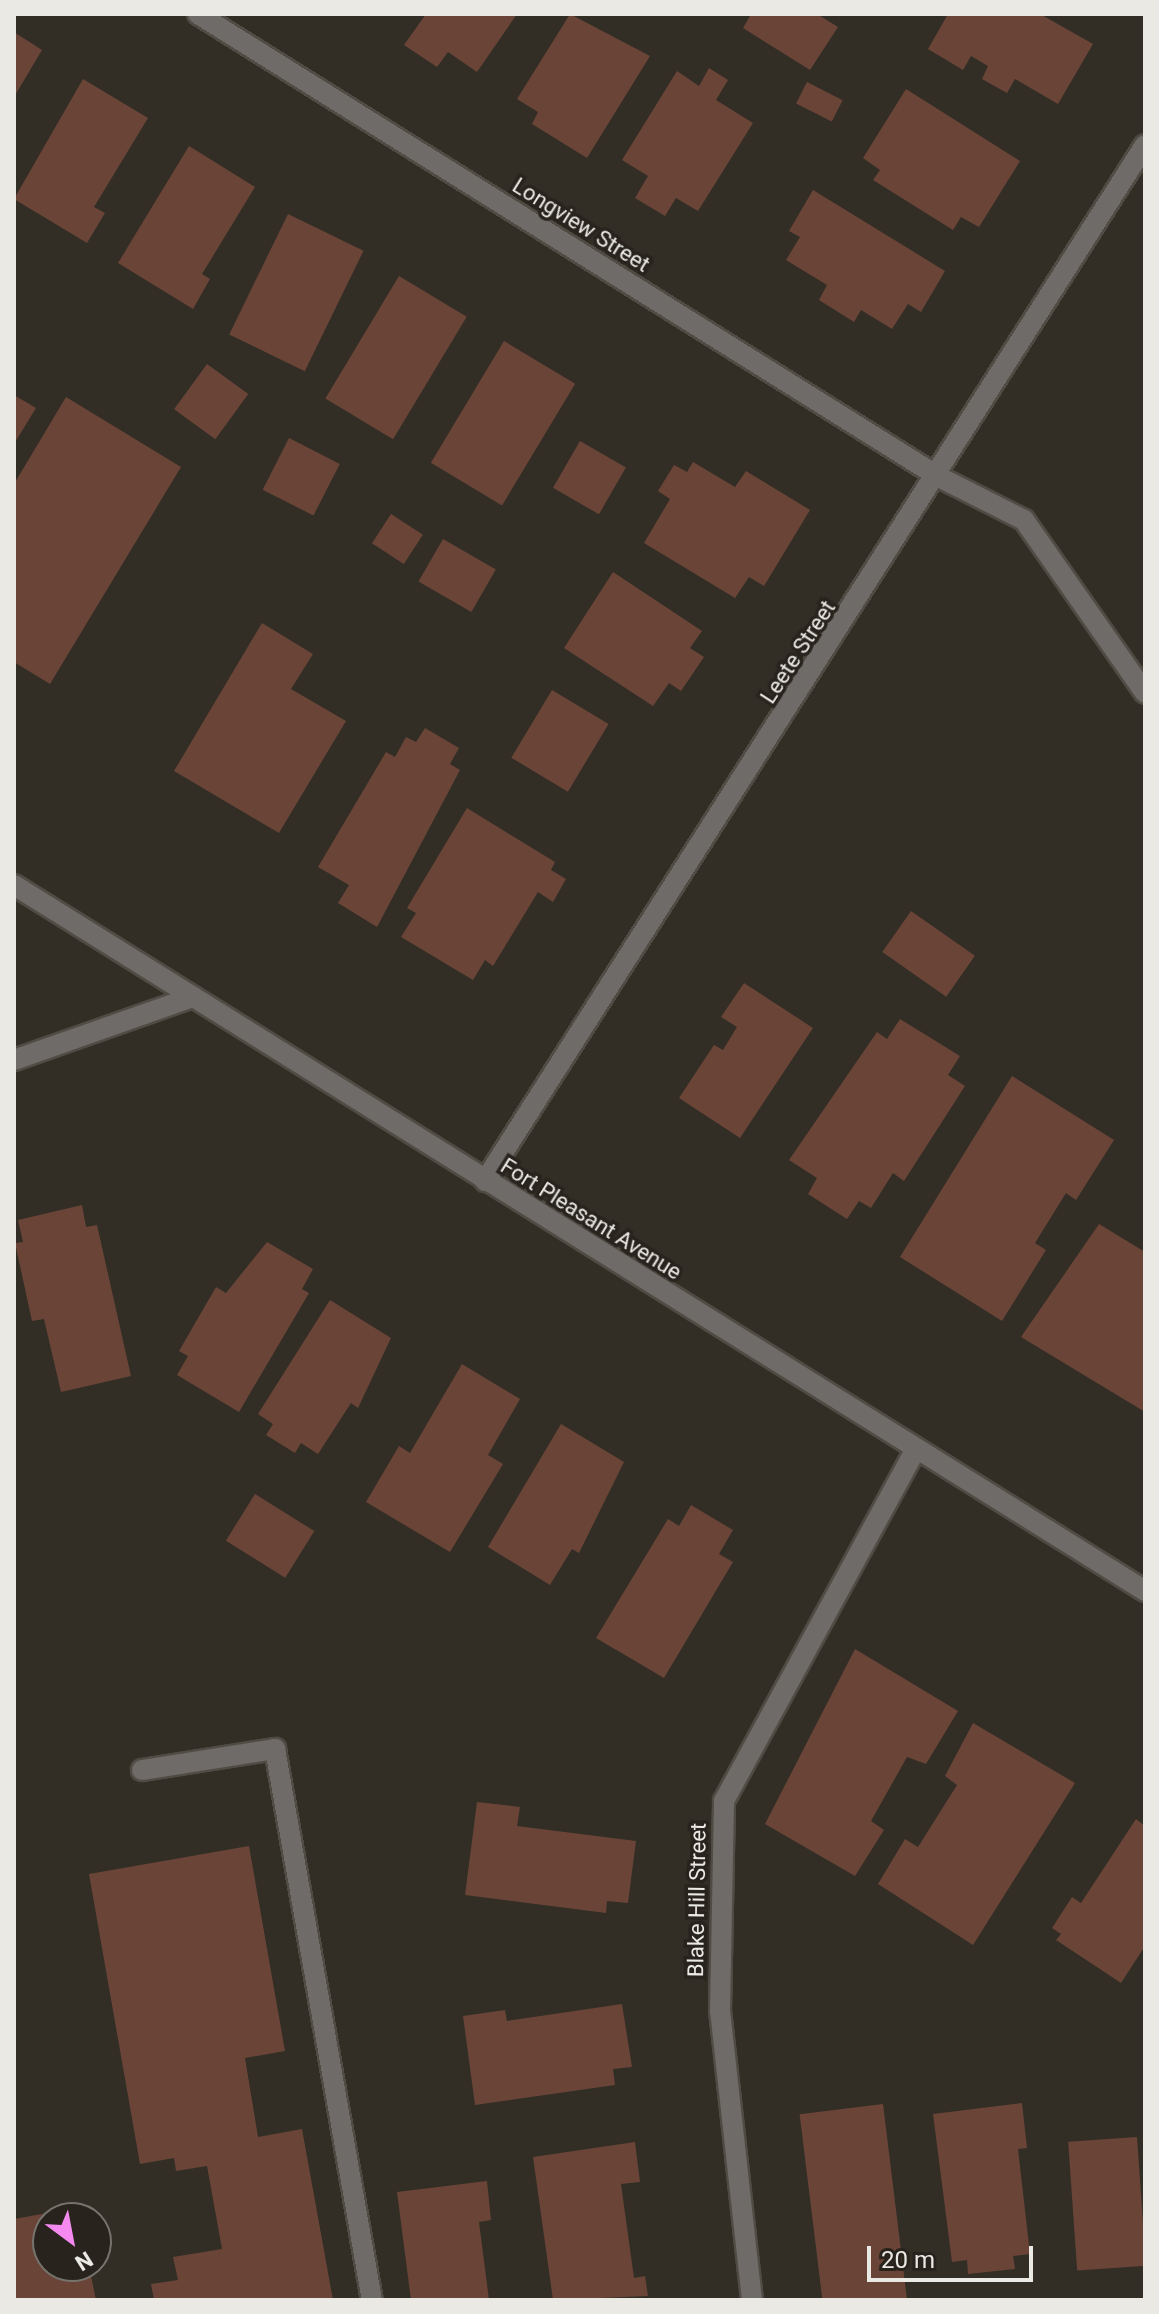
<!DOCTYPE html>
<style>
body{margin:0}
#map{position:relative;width:1159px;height:2314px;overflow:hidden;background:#322e26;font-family:Roboto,sans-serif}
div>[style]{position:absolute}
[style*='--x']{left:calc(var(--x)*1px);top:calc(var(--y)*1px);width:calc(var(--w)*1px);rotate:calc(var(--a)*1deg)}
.building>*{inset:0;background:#6a4437;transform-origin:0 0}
.roads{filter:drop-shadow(2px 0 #504c44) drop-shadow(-2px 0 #504c44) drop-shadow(0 2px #504c44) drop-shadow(0 -2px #504c44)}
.service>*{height:20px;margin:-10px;padding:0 10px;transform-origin:10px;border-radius:10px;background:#6e6b68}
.minor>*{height:20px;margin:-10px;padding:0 10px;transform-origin:10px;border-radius:10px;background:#6e6b68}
.tertiary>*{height:20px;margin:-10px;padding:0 10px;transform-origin:10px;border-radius:10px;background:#6e6b68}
span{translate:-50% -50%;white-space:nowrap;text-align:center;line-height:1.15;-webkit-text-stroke:7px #28241d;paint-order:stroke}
.street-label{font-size:22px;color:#ebe9e4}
.frame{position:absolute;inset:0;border:16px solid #ebe9e4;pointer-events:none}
.north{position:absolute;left:32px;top:2202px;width:80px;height:80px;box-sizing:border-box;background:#28241d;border:2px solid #76736d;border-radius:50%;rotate:148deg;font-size:22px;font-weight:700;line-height:32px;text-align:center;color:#ebe9e4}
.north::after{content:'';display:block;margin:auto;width:28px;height:36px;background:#f489f0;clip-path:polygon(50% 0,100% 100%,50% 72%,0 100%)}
.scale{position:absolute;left:867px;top:2246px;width:166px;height:36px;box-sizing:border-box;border:4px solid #ebe9e4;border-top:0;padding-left:10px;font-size:24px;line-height:28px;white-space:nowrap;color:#ebe9e4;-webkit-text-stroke:6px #28241d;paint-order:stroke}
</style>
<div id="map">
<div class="building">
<i style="clip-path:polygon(426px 14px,517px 14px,477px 72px,448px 52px,437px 67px,404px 45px)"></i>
<i style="clip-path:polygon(570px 14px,650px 56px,587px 158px,532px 124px,538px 112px,517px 99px)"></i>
<i style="clip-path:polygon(751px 14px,817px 14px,838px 27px,810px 70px,743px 28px)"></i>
<i style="clip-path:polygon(948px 14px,1040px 14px,1093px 44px,1058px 104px,1015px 79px,1007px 93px,982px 79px,988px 66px,971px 56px,963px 70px,928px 49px)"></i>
<i style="clip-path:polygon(14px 32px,42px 50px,14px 97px)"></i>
<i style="clip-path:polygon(709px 68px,728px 80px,716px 100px,753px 123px,698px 211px,676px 198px,665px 216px,635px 198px,648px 176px,622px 160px,677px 71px,699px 86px)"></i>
<i style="clip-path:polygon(83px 79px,148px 118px,94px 207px,105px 213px,87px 243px,14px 199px)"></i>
<i style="left:807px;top:82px;width:40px;height:24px;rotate:27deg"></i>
<i style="clip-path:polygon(906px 89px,1020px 161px,979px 227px,961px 217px,953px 230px,873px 180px,880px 170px,863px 158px)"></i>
<i style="clip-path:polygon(189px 146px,255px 187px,202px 274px,210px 279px,193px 309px,118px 263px)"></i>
<i style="clip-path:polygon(813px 190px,945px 271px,921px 312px,908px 304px,892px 329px,861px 310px,854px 322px,819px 300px,827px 285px,786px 260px,800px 237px,789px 231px)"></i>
<i style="left:288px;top:214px;width:84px;height:134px;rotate:26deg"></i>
<i style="left:399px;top:276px;width:79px;height:143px;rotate:31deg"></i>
<i style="left:504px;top:341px;width:83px;height:142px;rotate:31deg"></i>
<i style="left:207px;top:364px;width:51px;height:56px;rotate:36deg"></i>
<i style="clip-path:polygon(14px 395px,36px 408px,14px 444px)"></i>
<i style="clip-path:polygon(66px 397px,181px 467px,50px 684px,14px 662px,14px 484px)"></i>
<i style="left:289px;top:438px;width:57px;height:58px;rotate:27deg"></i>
<i style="left:580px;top:441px;width:53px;height:54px;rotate:30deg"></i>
<i style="clip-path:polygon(693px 462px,735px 487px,746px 471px,810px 510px,764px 586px,749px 577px,735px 598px,644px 543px,670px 499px,658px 491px,674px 465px,687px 472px)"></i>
<i style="left:391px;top:514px;width:38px;height:35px;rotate:33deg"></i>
<i style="left:443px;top:539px;width:61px;height:49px;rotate:30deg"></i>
<i style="clip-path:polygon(613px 572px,702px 631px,690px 648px,704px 657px,681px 691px,669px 683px,653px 706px,564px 648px)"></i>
<i style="clip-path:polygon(262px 623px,313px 654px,291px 689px,346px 721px,279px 833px,174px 771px)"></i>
<i style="left:552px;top:690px;width:66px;height:79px;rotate:31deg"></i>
<i style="clip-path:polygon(425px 728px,459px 748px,450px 764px,460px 770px,377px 927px,338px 903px,349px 885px,318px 867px,386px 752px,395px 757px,406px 737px,416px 742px)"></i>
<i style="clip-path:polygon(467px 808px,555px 862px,551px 870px,566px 879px,553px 902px,538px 892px,493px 966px,485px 960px,473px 980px,401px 937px,416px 913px,407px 908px)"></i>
<i style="left:911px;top:911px;width:78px;height:50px;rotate:35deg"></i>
<i style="clip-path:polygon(744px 983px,813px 1028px,740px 1138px,679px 1098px,714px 1045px,723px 1050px,737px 1027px,721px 1017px)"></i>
<i style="clip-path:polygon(900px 1019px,960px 1056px,948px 1075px,965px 1086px,904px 1181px,893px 1173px,871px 1208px,859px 1201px,847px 1219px,808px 1194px,817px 1178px,789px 1160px,877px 1032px,887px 1039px)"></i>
<i style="clip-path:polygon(1012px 1076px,1114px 1140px,1076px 1200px,1066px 1193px,1035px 1243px,1046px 1250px,1002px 1321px,900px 1257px)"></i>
<i style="clip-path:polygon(82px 1205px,86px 1227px,97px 1225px,131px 1376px,61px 1392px,44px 1319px,32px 1321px,15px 1243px,23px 1242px,18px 1220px)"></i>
<i style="clip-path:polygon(1099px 1224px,1145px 1252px,1145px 1412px,1021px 1337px)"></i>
<i style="clip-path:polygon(267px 1242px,313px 1269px,302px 1289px,309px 1293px,239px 1412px,177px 1375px,188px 1356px,179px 1351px,216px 1287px,226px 1293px)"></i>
<i style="clip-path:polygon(330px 1300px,391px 1338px,358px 1408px,351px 1403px,318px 1454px,301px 1443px,295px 1453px,266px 1435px,273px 1424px,258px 1414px)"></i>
<i style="clip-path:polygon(462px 1364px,520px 1399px,488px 1455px,503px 1464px,450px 1552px,366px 1502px,399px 1446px,410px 1453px)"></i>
<i style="clip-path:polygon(561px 1424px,624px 1462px,579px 1553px,572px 1549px,550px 1585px,488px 1547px)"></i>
<i style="left:255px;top:1494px;width:70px;height:55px;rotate:32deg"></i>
<i style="clip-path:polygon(691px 1505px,733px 1530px,719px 1554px,733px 1562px,664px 1678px,596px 1638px,668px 1519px,679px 1526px)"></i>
<i style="clip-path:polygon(855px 1649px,958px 1711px,926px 1764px,907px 1757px,871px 1821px,884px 1830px,855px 1876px,765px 1824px)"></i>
<i style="clip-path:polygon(973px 1723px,1075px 1783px,973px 1945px,878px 1884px,905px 1839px,918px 1847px,957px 1785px,945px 1776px)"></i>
<i style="clip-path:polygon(477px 1802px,520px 1807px,517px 1826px,636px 1841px,628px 1903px,607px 1901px,606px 1913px,465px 1895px)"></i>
<i style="clip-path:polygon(1136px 1819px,1145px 1826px,1145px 1946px,1121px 1983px,1056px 1940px,1061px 1934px,1052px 1928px,1072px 1897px,1081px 1903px)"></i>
<i style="clip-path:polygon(249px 1846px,285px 2051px,245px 2058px,258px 2137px,302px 2129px,333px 2300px,154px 2300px,151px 2284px,178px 2280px,173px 2257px,222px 2249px,207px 2166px,176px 2171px,174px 2158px,140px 2164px,89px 1874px)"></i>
<i style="clip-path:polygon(622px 2004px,632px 2067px,613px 2069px,615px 2085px,475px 2105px,463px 2016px,505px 2010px,507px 2021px)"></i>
<i style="clip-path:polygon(1022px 2103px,1027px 2148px,1018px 2149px,1030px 2254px,1013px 2256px,1015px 2269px,968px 2274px,967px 2260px,952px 2262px,933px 2114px)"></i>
<i style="left:883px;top:2104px;width:197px;height:84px;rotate:83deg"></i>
<i style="left:1137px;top:2137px;width:129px;height:69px;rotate:86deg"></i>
<i style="clip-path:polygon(635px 2142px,640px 2182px,621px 2184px,634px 2278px,645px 2276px,648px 2296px,553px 2300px,533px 2157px)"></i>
<i style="clip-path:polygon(487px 2181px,491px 2220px,479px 2222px,489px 2300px,411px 2300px,397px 2192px)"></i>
<i style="clip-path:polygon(48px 2213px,48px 2266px,89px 2266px,96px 2300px,14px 2300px,14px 2219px)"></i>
</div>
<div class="roads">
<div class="service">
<i style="--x:939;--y:477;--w:95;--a:26.8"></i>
<i style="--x:1024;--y:520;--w:211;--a:55"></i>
<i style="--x:142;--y:1770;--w:135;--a:-9"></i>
<i style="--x:275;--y:1749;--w:559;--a:80.02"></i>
</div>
<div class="minor">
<i style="--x:198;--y:14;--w:874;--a:32"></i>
<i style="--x:752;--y:2300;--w:291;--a:-96.3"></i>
<i style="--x:720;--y:2011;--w:210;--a:-88.9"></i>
<i style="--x:724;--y:1801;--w:399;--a:-61.4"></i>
</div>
<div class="tertiary">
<i style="--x:14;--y:885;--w:1333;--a:31.97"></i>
<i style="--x:14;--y:1060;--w:190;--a:-19.4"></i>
<i style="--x:485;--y:1181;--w:1228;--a:-57.5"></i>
</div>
</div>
<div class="street-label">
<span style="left:581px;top:225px;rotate:32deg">Longview Street</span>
<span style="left:798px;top:652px;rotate:-57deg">Leete Street</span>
<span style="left:591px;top:1219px;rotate:32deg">Fort Pleasant Avenue</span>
<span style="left:697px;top:1900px;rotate:-89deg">Blake Hill Street</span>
</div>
<div class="frame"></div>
<div class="north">N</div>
<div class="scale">20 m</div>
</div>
